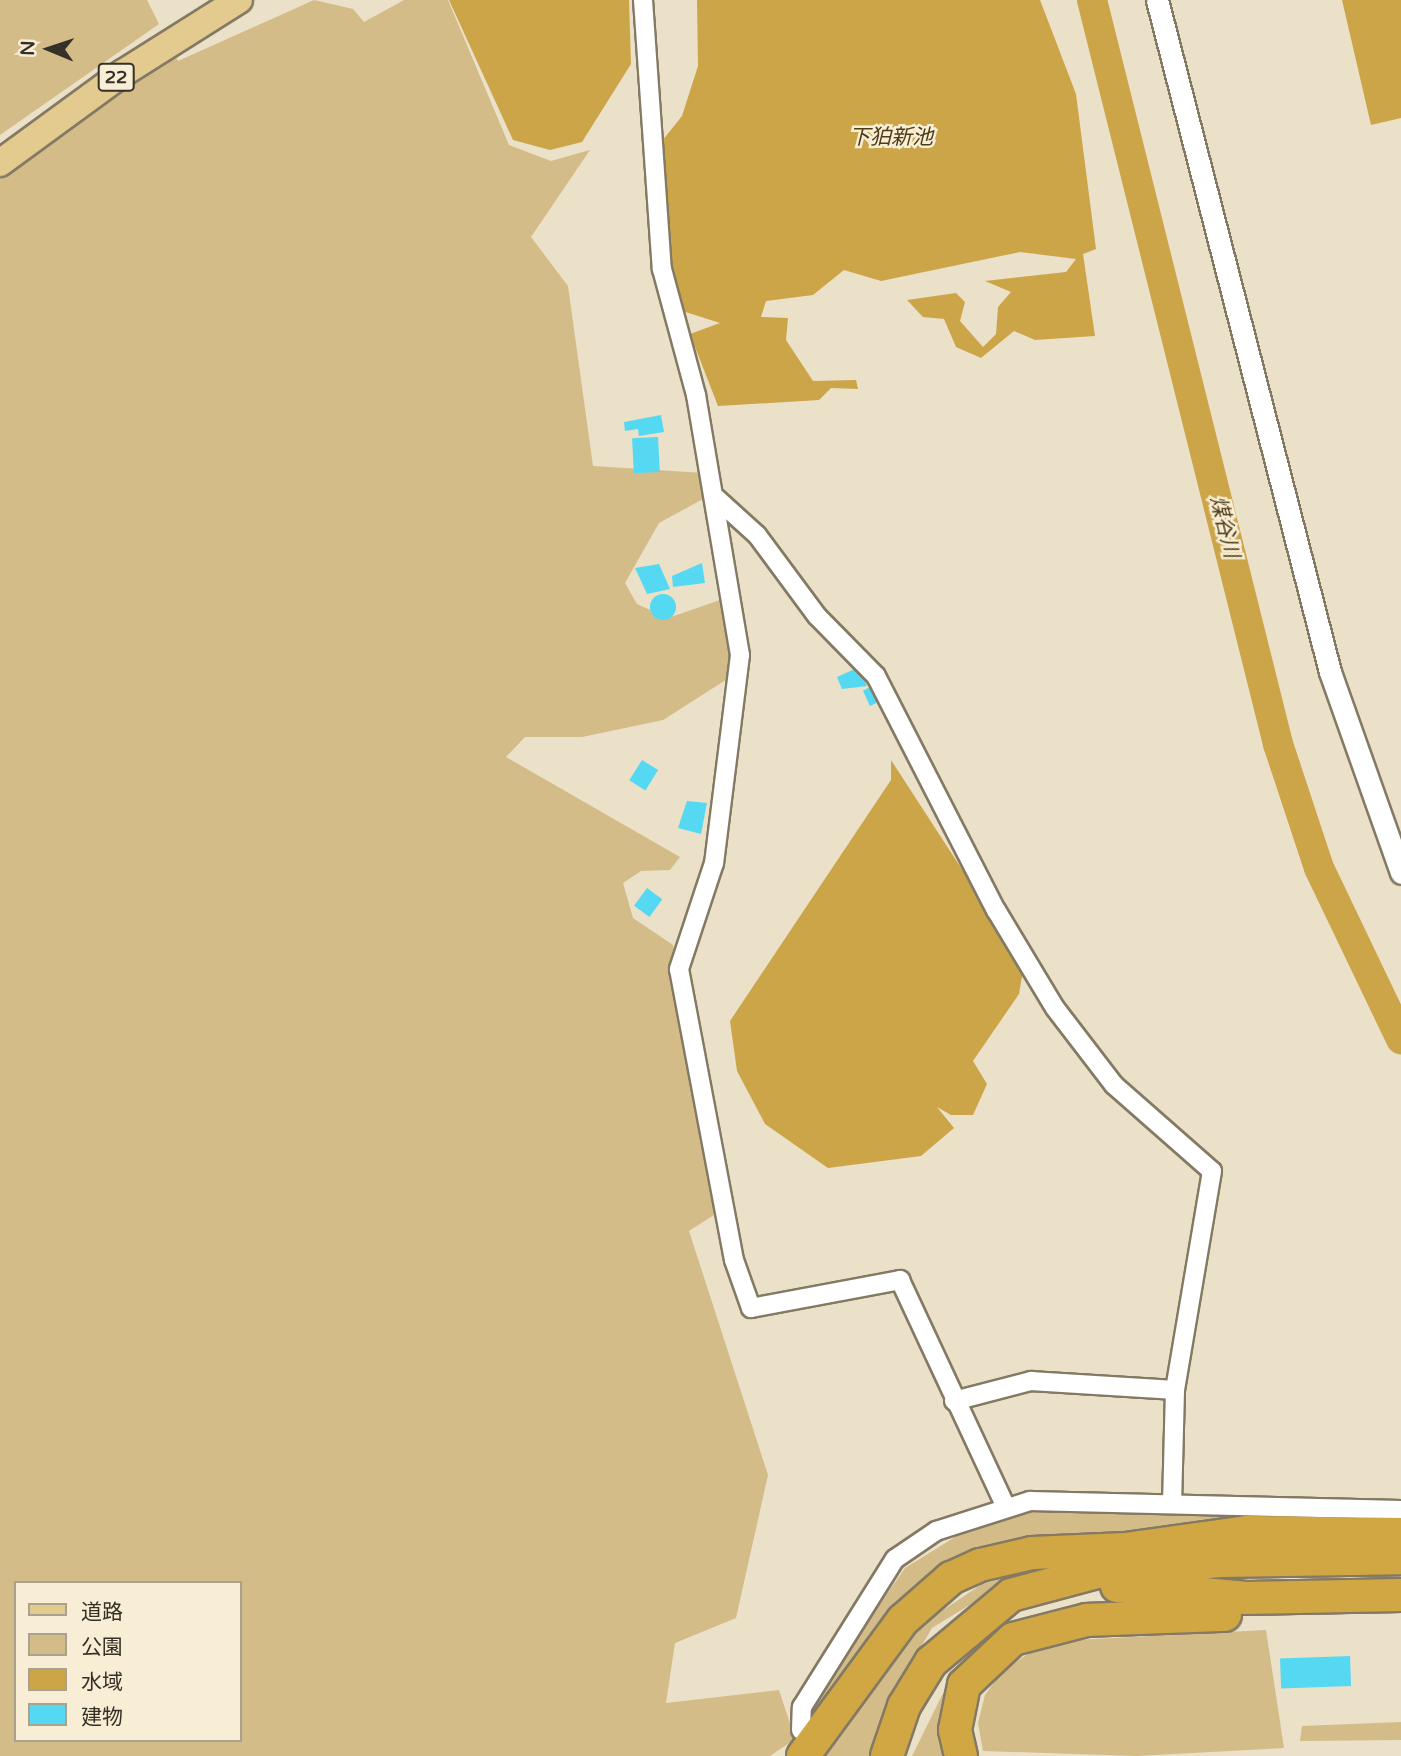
<!DOCTYPE html>
<meta charset="utf-8">
<style>
body{margin:0}
#map{position:relative;width:1401px;height:1756px;overflow:hidden;background:#ebe0c8;font-family:"Varela Round","Noto Sans JP",sans-serif}
div>[style]{position:absolute}
[style*='--x']{left:calc(var(--x)*1px);top:calc(var(--y)*1px);width:calc(var(--w)*1px);rotate:calc(var(--a)*1deg)}
.green>*{inset:0;background:#d4bc89}
.water>*{inset:0;background:#cca549}
.river>*{height:30px;margin:-15px;padding:0 15px;transform-origin:15px;border-radius:15px;background:#cca549}
.building>*{inset:0;background:#55d9f2;transform-origin:0 0}
.round{border-radius:50%}
.roads{filter:drop-shadow(2px 0 #847a64) drop-shadow(-2px 0 #847a64) drop-shadow(0 2px #847a64) drop-shadow(0 -2px #847a64)}
.minor>*{height:18px;margin:-9px;padding:0 9px;transform-origin:9px;border-radius:9px;background:#fff}
.tertiary>*{height:21px;margin:-10.5px;padding:0 10.5px;transform-origin:10.5px;border-radius:10.5px;background:#fff}
.primary>*{height:26px;margin:-13px;padding:0 13px;transform-origin:13px;border-radius:13px;background:#e3ca8f}
.motorway>*{height:32px;margin:-16px;padding:0 16px;transform-origin:16px;border-radius:16px;background:#d1a744}
span{translate:-50% -50%;white-space:nowrap;text-align:center;line-height:1.15;-webkit-text-stroke:5px #f8edd5;paint-order:stroke}
.shield-label span{padding:2px 5px;background:#f8edd5;border:2px solid;border-radius:5px;-webkit-text-stroke-width:0}
.shield-label{font-size:18px;color:#353127;font-weight:700}
.water-label{font-size:21px;color:#4c3c15;font-style:italic}
.legend{position:absolute;left:14px;top:1581px;width:228px;height:161px;box-sizing:border-box;background:#f8edd5;border:2px solid #aaa28f;margin:0;padding:9px 12px;list-style:none;font-size:21px;color:#353127}
.legend li{display:flex;align-items:center;gap:14px;height:35px}
.legend b{width:35px;border:2px solid #aaa28f}
.north{position:absolute;left:14px;top:14px;width:70px;height:70px;-webkit-text-stroke:5px #f8edd5;paint-order:stroke;rotate:272deg;font-size:19px;font-weight:700;line-height:28px;text-align:center;color:#353127}
.north::after{content:'';display:block;margin:auto;width:24px;height:32px;background:#353127;clip-path:polygon(50% 0,100% 100%,50% 72%,0 100%)}
</style>
<div id="map">
<div class="green">
<i style="clip-path:polygon(0 0,147px 0,159px 24px,0 135px)"></i>
<i style="clip-path:polygon(evenodd,314px 0,353px 9px,364px 22px,404px 0,448px 0,509px 145px,551px 161px,590px 150px,531px 237px,568px 286px,593px 466px,704px 473px,712px 494px,659px 523px,625px 583px,637px 604px,668px 618px,726px 598px,732px 676px,663px 720px,582px 737px,525px 737px,506px 757px,680px 857px,670px 870px,641px 871px,623px 883px,633px 918px,673px 945px,717px 1213px,689px 1231px,768px 1475px,736px 1618px,675px 1643px,666px 1703px,779px 1690px,795px 1739px,770px 1756px,0 1756px,0 174px,173px 52px,178px 61px,314px 0,16px 1583px,240px 1583px,240px 1740px,16px 1740px,16px 1583px)"></i>
<i style="clip-path:polygon(1067px 1505px,1285px 1517px,981px 1547px,900px 1599px,807px 1726px,808px 1707px,905px 1568px,973px 1526px,1025px 1508px)"></i>
<i style="clip-path:polygon(1020px 1574px,932px 1628px,886px 1707px,872px 1756px,818px 1756px,921px 1625px,982px 1584px)"></i>
<i style="clip-path:polygon(1266px 1630px,1284px 1748px,1136px 1756px,983px 1751px,978px 1723px,985px 1695px,1002px 1671px,1031px 1652px,1075px 1640px)"></i>
<i style="clip-path:polygon(962px 1670px,950px 1756px,912px 1756px,948px 1683px)"></i>
<i style="clip-path:polygon(1401px 1722px,1401px 1740px,1300px 1741px,1302px 1726px)"></i>
</div>
<div class="water">
<i style="clip-path:polygon(449px 0,629px 0,631px 64px,582px 142px,550px 150px,513px 140px)"></i>
<i style="clip-path:polygon(697px 0,1040px 0,1076px 94px,1096px 249px,1083px 254px,1095px 336px,1035px 340px,1014px 331px,981px 358px,956px 347px,944px 319px,923px 317px,907px 300px,956px 293px,965px 302px,960px 321px,983px 347px,996px 334px,998px 307px,1011px 292px,985px 281px,1066px 272px,1076px 259px,1020px 252px,881px 281px,844px 270px,813px 295px,766px 301px,761px 317px,788px 318px,786px 340px,813px 381px,856px 380px,858px 389px,831px 388px,819px 400px,718px 406px,690px 334px,720px 323px,676px 309px,665px 263px,662px 141px,682px 116px,698px 66px)"></i>
<i style="clip-path:polygon(1342px 0,1401px 0,1401px 118px,1371px 125px)"></i>
<i style="clip-path:polygon(891px 760px,1024px 965px,1019px 994px,973px 1061px,987px 1084px,973px 1115px,951px 1115px,937px 1107px,954px 1128px,921px 1156px,828px 1168px,765px 1124px,737px 1071px,730px 1021px,891px 780px)"></i>
</div>
<div class="river">
<i style="--x:1092;--y:0;--w:767;--a:75.96"></i>
<i style="--x:1278;--y:744;--w:131;--a:71.7"></i>
<i style="--x:1319;--y:868;--w:190;--a:64.4"></i>
</div>
<div class="building">
<i style="clip-path:polygon(661px 415px,664px 432px,639px 436px,638px 429px,625px 431px,624px 422px)"></i>
<i style="left:658px;top:437px;width:35px;height:26px;rotate:87deg"></i>
<i style="clip-path:polygon(702px 563px,705px 583px,673px 587px,672px 576px)"></i>
<i style="clip-path:polygon(659px 564px,670px 589px,647px 594px,635px 568px)"></i>
<i class="round" style="left:650px;top:594px;width:26px;height:26px"></i>
<i style="clip-path:polygon(859px 667px,867px 686px,842px 689px,837px 677px)"></i>
<i style="left:873px;top:686px;width:17px;height:11px;rotate:66deg"></i>
<i style="left:642px;top:760px;width:19px;height:24px;rotate:32deg"></i>
<i style="clip-path:polygon(687px 801px,707px 803px,701px 834px,678px 828px)"></i>
<i style="left:647px;top:888px;width:19px;height:22px;rotate:36deg"></i>
<i style="left:1350px;top:1656px;width:30px;height:70px;rotate:88deg"></i>
</div>
<div class="roads">
<div class="minor">
<i style="--x:643;--y:0;--w:270;--a:86"></i>
<i style="--x:662;--y:269;--w:131;--a:74.9"></i>
<i style="--x:696;--y:395;--w:264;--a:80.4"></i>
<i style="--x:740;--y:655;--w:210;--a:97.1"></i>
<i style="--x:714;--y:863;--w:112;--a:108.3"></i>
<i style="--x:679;--y:969;--w:296;--a:79.3"></i>
<i style="--x:734;--y:1260;--w:51;--a:70.5"></i>
<i style="--x:751;--y:1308;--w:152;--a:-10.6"></i>
<i style="--x:900;--y:1280;--w:251;--a:65"></i>
<i style="--x:716;--y:498;--w:55;--a:42.1"></i>
<i style="--x:757;--y:535;--w:101;--a:53.5"></i>
<i style="--x:817;--y:616;--w:84;--a:45.5"></i>
<i style="--x:876;--y:676;--w:263;--a:62.9"></i>
<i style="--x:996;--y:910;--w:114;--a:59"></i>
<i style="--x:1055;--y:1008;--w:97;--a:52.5"></i>
<i style="--x:1114;--y:1085;--w:130;--a:41.3"></i>
<i style="--x:1212;--y:1171;--w:222;--a:99.6"></i>
<i style="--x:1175;--y:1390;--w:111;--a:91.5"></i>
<i style="--x:954;--y:1401;--w:80;--a:-14.6"></i>
<i style="--x:1031;--y:1381;--w:144;--a:3.6"></i>
<i style="--x:801;--y:1730;--w:23;--a:-88"></i>
<i style="--x:802;--y:1707;--w:175;--a:-57.9"></i>
<i style="--x:895;--y:1559;--w:50;--a:-34.3"></i>
<i style="--x:936;--y:1531;--w:99;--a:-17.7"></i>
<i style="--x:1030;--y:1501;--w:371;--a:1.4"></i>
</div>
<div class="tertiary">
<i style="--x:1157;--y:0;--w:694;--a:75.56"></i>
<i style="--x:1330;--y:672;--w:213;--a:70.5"></i>
</div>
<div class="primary">
<i style="--x:0;--y:163;--w:152;--a:-36.2"></i>
<i style="--x:123;--y:73;--w:137;--a:-32.2"></i>
</div>
<div class="motorway">
<i style="--x:1117;--y:1586;--w:130;--a:5.3"></i>
<i style="--x:1246;--y:1598;--w:155;--a:-1.1"></i>
<i style="--x:803;--y:1756;--w:169;--a:-53.7"></i>
<i style="--x:903;--y:1620;--w:64;--a:-41.2"></i>
<i style="--x:951;--y:1578;--w:32;--a:-24"></i>
<i style="--x:980;--y:1565;--w:53;--a:-13"></i>
<i style="--x:1032;--y:1553;--w:93;--a:-2.5"></i>
<i style="--x:1125;--y:1549;--w:123;--a:-7.9"></i>
<i style="--x:1247;--y:1532;--w:154;--a:0.7"></i>
<i style="--x:887;--y:1756;--w:53;--a:-71.2"></i>
<i style="--x:904;--y:1706;--w:52;--a:-58.5"></i>
<i style="--x:931;--y:1662;--w:104;--a:-39.9"></i>
<i style="--x:1011;--y:1595;--w:89;--a:-15"></i>
<i style="--x:1097;--y:1572;--w:123;--a:-5.1"></i>
<i style="--x:1220;--y:1561;--w:181;--a:-0.9"></i>
<i style="--x:961;--y:1756;--w:27;--a:-103"></i>
<i style="--x:955;--y:1730;--w:46;--a:-78.7"></i>
<i style="--x:964;--y:1685;--w:67;--a:-43.2"></i>
<i style="--x:1013;--y:1639;--w:76;--a:-14.4"></i>
<i style="--x:1087;--y:1620;--w:138;--a:-2.1"></i>
</div>
</div>
<div class="shield-label">
<span style="left:116px;top:77px">22</span>
</div>
<div class="water-label">
<span style="left:891px;top:138px">下狛新池</span>
<span style="left:1224px;top:527px;rotate:76deg">煤谷川</span>
</div>
<ul class="legend">
<li><b style="height:9px;background:#e3ca8f"></b>道路</li>
<li><b style="height:19px;background:#d4bc89"></b>公園</li>
<li><b style="height:19px;background:#cca549"></b>水域</li>
<li><b style="height:19px;background:#55d9f2"></b>建物</li>
</ul>
<div class="north">N</div>
</div>
